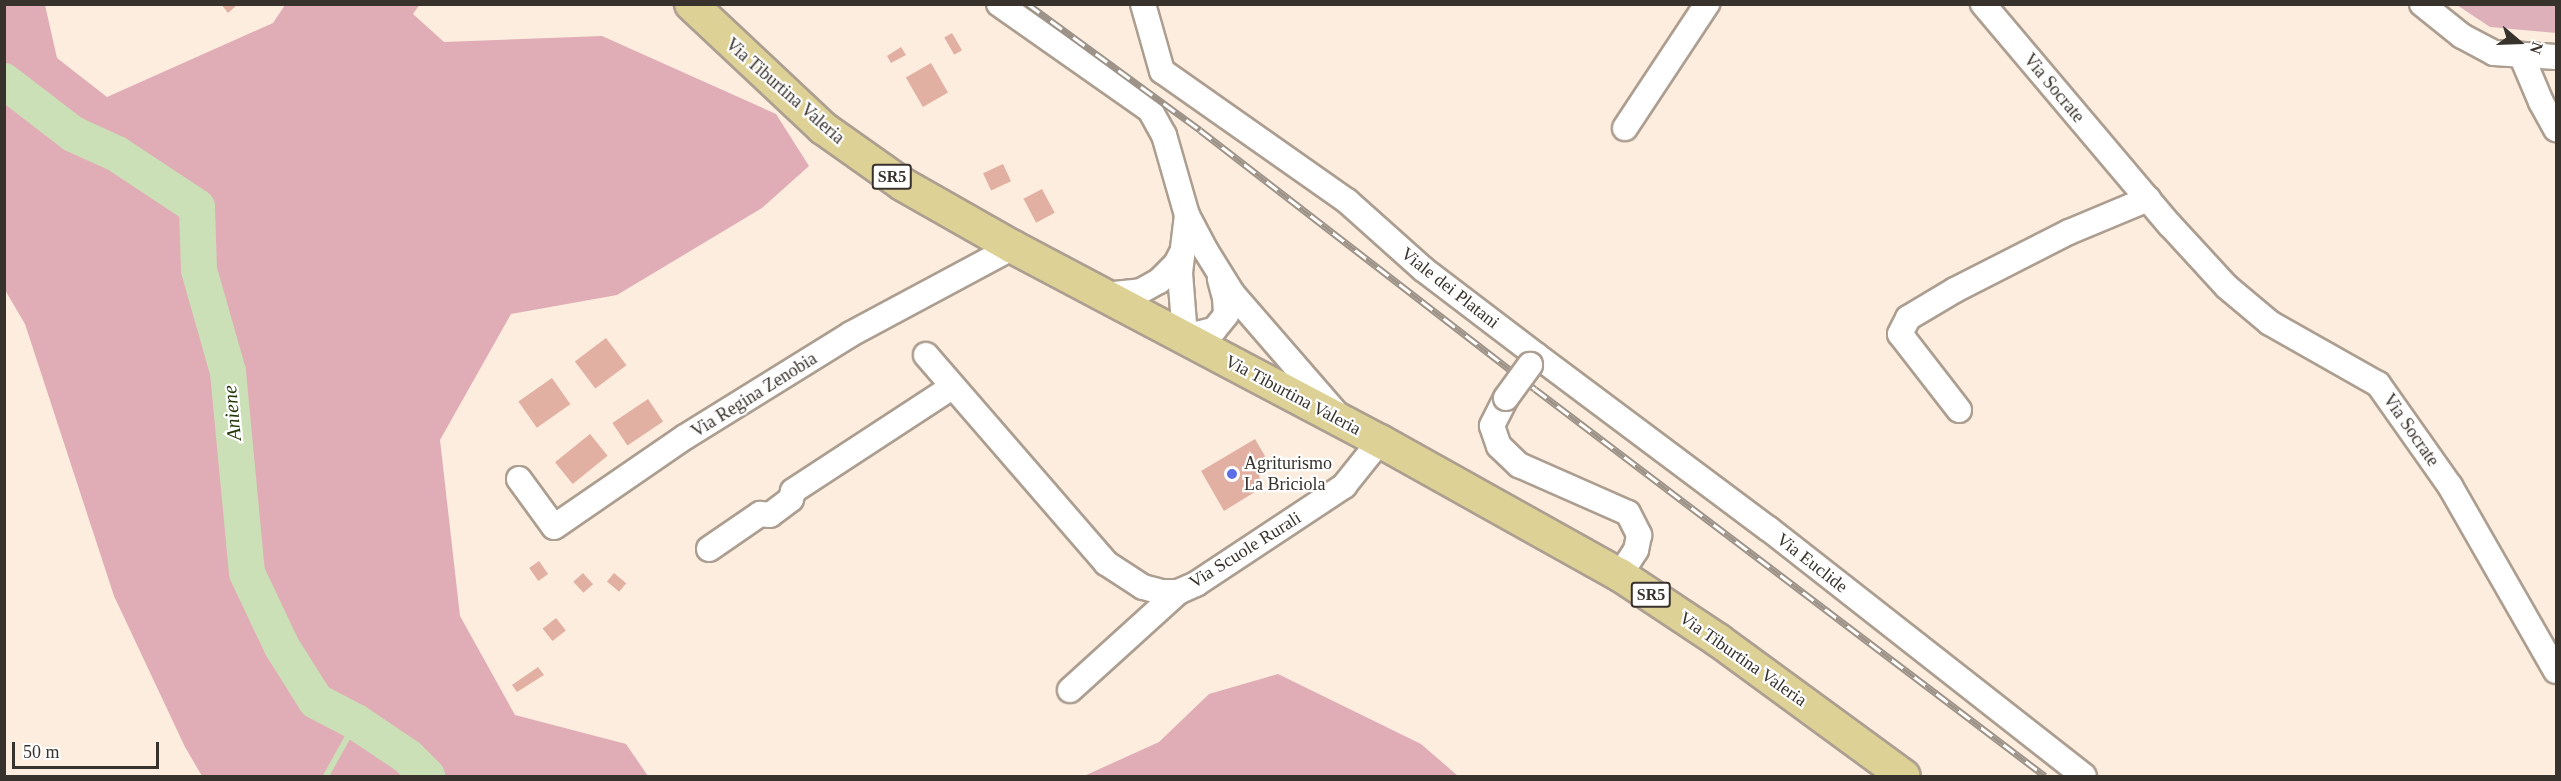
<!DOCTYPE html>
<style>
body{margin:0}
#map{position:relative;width:2561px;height:781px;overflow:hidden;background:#fcedde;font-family:Georgia,serif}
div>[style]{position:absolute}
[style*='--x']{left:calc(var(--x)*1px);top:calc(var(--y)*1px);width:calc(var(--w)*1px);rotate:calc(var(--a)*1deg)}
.green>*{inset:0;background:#deb1ba}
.forest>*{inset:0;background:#e0adb7}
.stream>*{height:6px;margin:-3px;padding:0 3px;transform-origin:3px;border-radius:3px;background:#cbe0b6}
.river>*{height:36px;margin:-18px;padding:0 18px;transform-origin:18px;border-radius:18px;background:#cbe0b6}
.building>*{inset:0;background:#e2b0a2;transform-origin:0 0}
.roads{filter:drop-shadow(2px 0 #ac9e90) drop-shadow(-2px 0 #ac9e90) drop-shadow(0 2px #ac9e90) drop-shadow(0 -2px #ac9e90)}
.minor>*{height:24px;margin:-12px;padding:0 12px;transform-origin:12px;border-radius:12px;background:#fff}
.major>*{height:32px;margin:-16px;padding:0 16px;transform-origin:16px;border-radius:16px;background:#ddd196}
.rail>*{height:7px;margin-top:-3.5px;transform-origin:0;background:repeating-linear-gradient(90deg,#fff 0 14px,#9d9388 0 28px);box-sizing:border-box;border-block:2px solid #9d9388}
.bridges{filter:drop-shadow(2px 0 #ac9e90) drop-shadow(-2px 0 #ac9e90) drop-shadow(0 2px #ac9e90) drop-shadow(0 -2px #ac9e90)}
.minor-bridge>*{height:24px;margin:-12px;padding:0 12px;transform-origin:12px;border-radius:12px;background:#fff}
.dots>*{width:16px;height:16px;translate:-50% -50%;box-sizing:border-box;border:3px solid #fff;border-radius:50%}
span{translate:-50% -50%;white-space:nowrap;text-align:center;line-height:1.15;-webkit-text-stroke:4.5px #fff;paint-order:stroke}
.shield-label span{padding:2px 4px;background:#fff;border:2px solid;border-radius:4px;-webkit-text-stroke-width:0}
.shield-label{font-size:16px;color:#38322c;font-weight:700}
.street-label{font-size:18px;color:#38322c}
.poi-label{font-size:18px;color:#38322c}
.left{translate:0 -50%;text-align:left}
.water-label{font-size:20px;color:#233608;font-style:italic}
.frame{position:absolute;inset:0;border:6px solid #38322c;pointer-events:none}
.north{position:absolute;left:2489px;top:12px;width:60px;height:60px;-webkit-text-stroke:4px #fff;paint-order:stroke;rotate:109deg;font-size:16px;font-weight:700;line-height:24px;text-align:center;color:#38322c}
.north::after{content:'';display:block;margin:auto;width:21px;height:27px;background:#38322c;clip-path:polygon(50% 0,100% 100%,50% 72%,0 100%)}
.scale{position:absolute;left:12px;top:742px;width:147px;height:27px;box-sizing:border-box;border:3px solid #38322c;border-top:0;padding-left:8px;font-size:18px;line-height:21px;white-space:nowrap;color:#38322c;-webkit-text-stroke:4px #fff;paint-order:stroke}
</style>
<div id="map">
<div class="green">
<i style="clip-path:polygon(2457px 5px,2556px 5px,2556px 33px,2490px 27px)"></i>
</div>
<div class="forest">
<i style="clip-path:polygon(420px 4px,413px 14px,444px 42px,602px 36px,776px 114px,809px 166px,762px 208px,617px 295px,511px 314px,440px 440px,460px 616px,515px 715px,626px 744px,648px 776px,202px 776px,185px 747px,114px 596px,25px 324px,5px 290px,5px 5px,45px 5px,57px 58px,107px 97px,273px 23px,285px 5px)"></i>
<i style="clip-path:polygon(1278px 674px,1421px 744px,1458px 776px,1084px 776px,1159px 742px,1209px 694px)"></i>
</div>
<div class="stream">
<i style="--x:326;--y:776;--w:62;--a:-60.9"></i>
</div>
<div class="river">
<i style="--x:4;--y:81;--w:87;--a:37.5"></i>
<i style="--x:73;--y:134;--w:48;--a:24.4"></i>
<i style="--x:117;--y:154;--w:96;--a:33.5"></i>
<i style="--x:197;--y:207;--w:63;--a:88.2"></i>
<i style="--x:199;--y:270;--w:106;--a:74.1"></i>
<i style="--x:228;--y:372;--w:202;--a:84.6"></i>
<i style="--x:247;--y:573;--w:82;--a:64.7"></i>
<i style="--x:282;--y:647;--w:64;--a:57.8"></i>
<i style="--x:316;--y:701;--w:45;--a:27.7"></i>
<i style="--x:356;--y:722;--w:63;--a:33.9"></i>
<i style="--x:408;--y:757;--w:27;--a:45"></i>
</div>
<div class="building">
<i style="clip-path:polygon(221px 4px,238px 4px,228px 13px)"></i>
<i style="left:952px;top:33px;width:20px;height:9px;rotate:60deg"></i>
<i style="clip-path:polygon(901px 47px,906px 55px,891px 63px,887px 56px)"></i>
<i style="left:931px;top:63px;width:34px;height:29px;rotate:60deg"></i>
<i style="left:1003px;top:164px;width:19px;height:22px;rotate:65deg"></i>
<i style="left:1042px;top:189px;width:27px;height:21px;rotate:62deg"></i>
<i style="left:606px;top:338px;width:34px;height:39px;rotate:53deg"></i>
<i style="left:552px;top:378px;width:32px;height:41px;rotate:55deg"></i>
<i style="left:648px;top:399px;width:27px;height:43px;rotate:56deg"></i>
<i style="left:590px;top:434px;width:28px;height:45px;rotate:51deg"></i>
<i style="clip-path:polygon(1255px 439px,1272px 468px,1259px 476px,1263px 487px,1224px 511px,1201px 471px)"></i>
<i style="left:539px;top:561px;width:16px;height:12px;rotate:55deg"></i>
<i style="left:583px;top:573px;width:15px;height:13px;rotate:48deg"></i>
<i style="left:614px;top:573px;width:16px;height:11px;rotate:40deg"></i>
<i style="left:556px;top:618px;width:16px;height:17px;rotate:52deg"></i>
<i style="clip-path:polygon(538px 667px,544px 675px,517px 692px,512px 685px)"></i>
</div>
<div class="roads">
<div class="minor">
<i style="--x:999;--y:4;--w:184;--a:35.1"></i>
<i style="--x:1150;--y:110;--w:29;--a:61"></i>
<i style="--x:1164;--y:135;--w:83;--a:74"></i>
<i style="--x:1187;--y:215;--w:41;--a:62.2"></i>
<i style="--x:1206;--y:251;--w:49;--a:58.2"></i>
<i style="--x:1232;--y:293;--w:157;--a:49.1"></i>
<i style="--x:1143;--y:4;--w:70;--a:74.2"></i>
<i style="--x:1162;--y:71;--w:226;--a:35.1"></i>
<i style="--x:1347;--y:201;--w:102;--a:41.8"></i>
<i style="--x:1423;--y:269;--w:142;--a:37.3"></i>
<i style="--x:1536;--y:355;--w:12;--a:121"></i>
<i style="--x:1983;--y:4;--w:289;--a:49.8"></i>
<i style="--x:2170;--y:225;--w:84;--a:47.4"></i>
<i style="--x:2227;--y:287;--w:56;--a:39.9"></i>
<i style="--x:2270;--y:323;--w:124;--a:29.5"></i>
<i style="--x:2378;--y:384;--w:125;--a:54.8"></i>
<i style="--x:2450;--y:486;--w:213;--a:60.2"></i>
<i style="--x:2422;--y:4;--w:51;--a:38.7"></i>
<i style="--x:2462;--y:36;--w:36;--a:28"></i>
<i style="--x:2494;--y:53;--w:62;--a:3.7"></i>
<i style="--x:2522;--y:57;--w:49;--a:67.1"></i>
<i style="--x:2541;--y:102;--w:31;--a:61"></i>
<i style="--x:1625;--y:128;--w:149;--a:-56.5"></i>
<i style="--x:1187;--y:215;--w:58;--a:96.9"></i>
<i style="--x:1180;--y:273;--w:64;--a:85.5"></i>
<i style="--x:1185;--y:337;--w:30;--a:-14"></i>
<i style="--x:1214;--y:330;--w:19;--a:-51"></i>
<i style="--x:1226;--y:315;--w:17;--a:-93"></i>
<i style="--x:1225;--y:298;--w:20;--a:-105"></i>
<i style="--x:1105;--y:295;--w:36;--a:-6"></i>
<i style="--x:1141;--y:291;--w:21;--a:-29"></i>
<i style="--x:1159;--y:281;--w:24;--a:-45"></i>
<i style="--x:1176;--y:264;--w:13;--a:-63"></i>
<i style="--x:926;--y:355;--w:275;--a:49.1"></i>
<i style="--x:1106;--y:563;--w:44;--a:33"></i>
<i style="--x:1143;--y:587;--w:20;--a:15"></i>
<i style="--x:1162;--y:592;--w:16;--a:0"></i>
<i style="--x:1178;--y:592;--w:20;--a:-24"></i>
<i style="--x:1196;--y:584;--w:178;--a:-33.5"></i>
<i style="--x:1344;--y:486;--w:58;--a:-51.3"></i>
<i style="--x:1536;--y:355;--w:291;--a:36.8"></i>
<i style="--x:1769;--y:529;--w:400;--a:38.1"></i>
<i style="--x:1506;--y:398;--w:31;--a:117"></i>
<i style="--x:1492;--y:426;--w:21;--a:71"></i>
<i style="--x:1499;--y:446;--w:28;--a:44"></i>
<i style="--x:1519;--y:465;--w:119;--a:23.8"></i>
<i style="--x:1628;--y:513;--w:25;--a:63"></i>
<i style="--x:1639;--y:535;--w:15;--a:101"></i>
<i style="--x:1636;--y:550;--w:30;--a:123"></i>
<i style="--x:1959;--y:410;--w:96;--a:-127.8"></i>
<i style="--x:1900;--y:334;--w:18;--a:-63"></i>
<i style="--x:1908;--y:318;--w:55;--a:-30.8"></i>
<i style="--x:1955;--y:290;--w:128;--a:-27"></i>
<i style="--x:2069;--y:232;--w:86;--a:-22.7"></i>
<i style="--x:519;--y:479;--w:59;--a:53.9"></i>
<i style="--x:554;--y:527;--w:159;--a:-34.5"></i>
<i style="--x:685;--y:437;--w:195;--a:-31.8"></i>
<i style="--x:851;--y:334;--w:184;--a:-28.2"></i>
<i style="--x:709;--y:549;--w:62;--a:-34.5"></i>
<i style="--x:760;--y:514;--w:10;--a:6"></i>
<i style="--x:770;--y:515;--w:26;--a:-37"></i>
<i style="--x:791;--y:499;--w:8;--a:-76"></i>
<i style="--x:793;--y:491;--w:190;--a:-33.2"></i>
<i style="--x:1070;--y:690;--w:146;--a:-42.2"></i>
</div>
<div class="major">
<i style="--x:691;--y:4;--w:181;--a:43.2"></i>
<i style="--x:823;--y:128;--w:97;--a:35.3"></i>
<i style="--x:902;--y:184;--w:128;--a:29.6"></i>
<i style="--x:1013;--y:247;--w:415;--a:27.9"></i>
<i style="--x:1380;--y:441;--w:275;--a:29.2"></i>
<i style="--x:1620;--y:575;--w:118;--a:33.6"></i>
<i style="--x:1718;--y:640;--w:230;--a:36.2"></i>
</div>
</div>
<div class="rail">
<i style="--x:1028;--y:4;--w:213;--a:36.2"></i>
<i style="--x:1200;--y:130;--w:423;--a:37.7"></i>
<i style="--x:1535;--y:389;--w:640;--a:37.19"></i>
</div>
<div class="bridges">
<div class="minor-bridge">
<i style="--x:1506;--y:398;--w:41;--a:-54"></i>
</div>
</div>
<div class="dots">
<i style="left:1232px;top:474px;background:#5b6ee5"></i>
</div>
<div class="shield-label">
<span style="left:892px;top:177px">SR5</span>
<span style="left:1651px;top:595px">SR5</span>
</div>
<div class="street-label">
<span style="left:2054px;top:88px;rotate:50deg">Via Socrate</span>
<span style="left:785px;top:91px;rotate:41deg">Via Tiburtina Valeria</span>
<span style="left:1450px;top:288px;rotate:38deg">Viale dei Platani</span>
<span style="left:754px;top:395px;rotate:-32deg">Via Regina Zenobia</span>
<span style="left:1293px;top:395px;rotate:28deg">Via Tiburtina Valeria</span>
<span style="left:2411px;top:430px;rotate:55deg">Via Socrate</span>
<span style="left:1245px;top:550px;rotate:-32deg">Via Scuole Rurali</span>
<span style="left:1812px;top:563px;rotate:38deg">Via Euclide</span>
<span style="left:1743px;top:659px;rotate:35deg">Via Tiburtina Valeria</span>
</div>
<div class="poi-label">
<span class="left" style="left:1244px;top:474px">Agriturismo<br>La Briciola</span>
</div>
<div class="water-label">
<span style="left:232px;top:413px;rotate:-95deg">Aniene</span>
</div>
<div class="frame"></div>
<div class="north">N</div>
<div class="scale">50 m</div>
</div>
